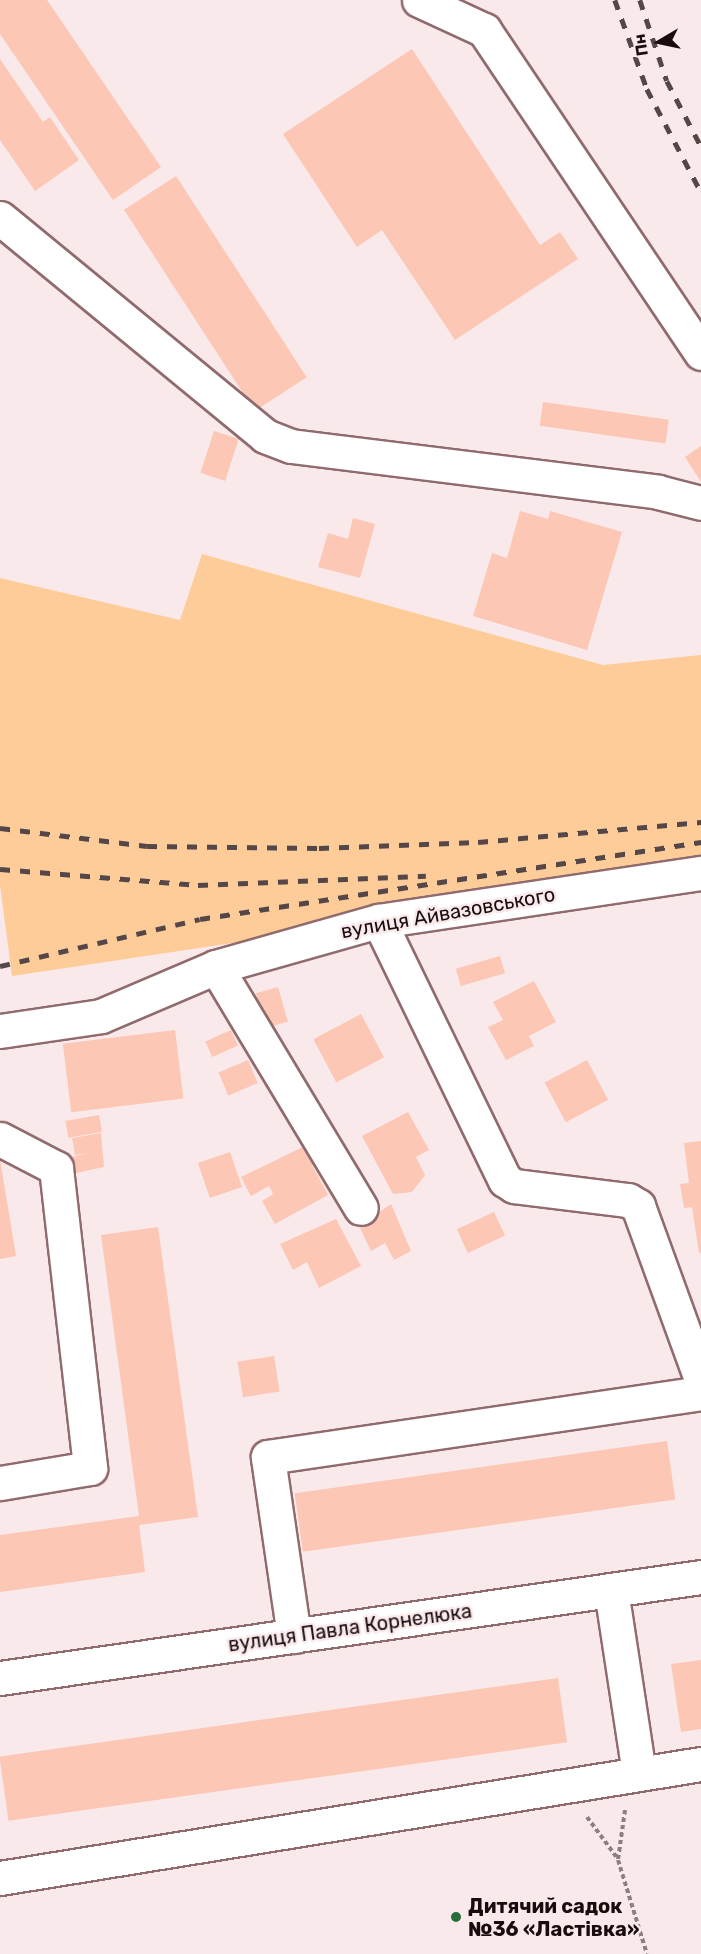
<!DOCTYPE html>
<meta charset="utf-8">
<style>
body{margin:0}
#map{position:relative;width:701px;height:1954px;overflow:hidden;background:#fae9ea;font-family:Rubik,sans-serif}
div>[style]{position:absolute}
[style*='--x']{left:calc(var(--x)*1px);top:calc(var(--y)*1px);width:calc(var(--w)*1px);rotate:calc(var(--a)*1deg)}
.green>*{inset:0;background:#fdcc99}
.building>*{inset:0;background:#fcc7b4;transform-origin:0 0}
.path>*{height:4px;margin-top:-2px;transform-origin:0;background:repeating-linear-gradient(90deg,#8d7e7f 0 4.5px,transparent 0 7.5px)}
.roads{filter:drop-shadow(2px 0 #906b6e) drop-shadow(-2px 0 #906b6e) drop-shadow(0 2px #906b6e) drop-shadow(0 -2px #906b6e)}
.minor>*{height:33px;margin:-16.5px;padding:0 16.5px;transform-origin:16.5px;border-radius:16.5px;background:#fff}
.rail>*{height:4.5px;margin-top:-2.25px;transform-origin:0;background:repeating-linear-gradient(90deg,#554748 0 10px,transparent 0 20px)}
.dots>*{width:16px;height:16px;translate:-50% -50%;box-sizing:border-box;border:3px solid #fae9ea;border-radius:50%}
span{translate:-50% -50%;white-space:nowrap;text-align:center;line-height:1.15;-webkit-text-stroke:5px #fae9ea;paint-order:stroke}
.street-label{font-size:20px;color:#190c0d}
.poi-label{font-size:20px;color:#190c0d;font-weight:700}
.left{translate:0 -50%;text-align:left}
.north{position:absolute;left:629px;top:12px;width:60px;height:60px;-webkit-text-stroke:4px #fae9ea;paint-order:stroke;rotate:261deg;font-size:16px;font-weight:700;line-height:24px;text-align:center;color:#190c0d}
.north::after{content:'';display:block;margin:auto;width:21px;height:27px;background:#190c0d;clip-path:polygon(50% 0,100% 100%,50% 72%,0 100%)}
</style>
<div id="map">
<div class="green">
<i style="clip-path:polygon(202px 554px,603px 665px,701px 655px,701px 873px,12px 976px,0 885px,0 578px,180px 620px)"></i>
</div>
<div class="building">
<i style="clip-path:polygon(0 0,47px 0,161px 167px,113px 200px,0 34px)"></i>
<i style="clip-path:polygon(412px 49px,540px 245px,560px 232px,578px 259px,455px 340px,382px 230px,357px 247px,283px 134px)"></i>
<i style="clip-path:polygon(0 59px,43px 122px,50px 117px,79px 160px,35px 191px,0 140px)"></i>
<i style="left:176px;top:176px;width:240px;height:62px;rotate:57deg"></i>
<i style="left:543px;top:402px;width:127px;height:24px;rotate:8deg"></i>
<i style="left:214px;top:431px;width:26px;height:44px;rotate:18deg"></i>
<i style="clip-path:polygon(701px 446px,701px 482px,685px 457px)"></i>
<i style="clip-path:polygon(520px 511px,548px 519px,550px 511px,622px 532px,587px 650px,473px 616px,492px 553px,507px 558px)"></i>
<i style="clip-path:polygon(353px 518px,375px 524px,360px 578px,318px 567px,328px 533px,348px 539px)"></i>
<i style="left:500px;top:956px;width:18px;height:46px;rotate:74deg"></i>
<i style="clip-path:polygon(534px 981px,556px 1022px,529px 1036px,534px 1046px,506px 1060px,488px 1027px,503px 1020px,493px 1002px)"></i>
<i style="left:278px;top:987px;width:36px;height:23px;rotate:74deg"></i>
<i style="left:361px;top:1014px;width:49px;height:54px;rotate:62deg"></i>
<i style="left:175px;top:1030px;width:69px;height:113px;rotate:83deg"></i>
<i style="left:231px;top:1030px;width:17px;height:28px;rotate:66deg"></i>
<i style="left:248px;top:1060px;width:25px;height:32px;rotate:67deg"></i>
<i style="left:587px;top:1060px;width:45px;height:48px;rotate:62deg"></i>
<i style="clip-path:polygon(408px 1112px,429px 1150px,416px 1157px,425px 1175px,412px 1192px,393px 1194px,362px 1136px)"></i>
<i style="left:99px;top:1115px;width:17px;height:34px;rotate:80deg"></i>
<i style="clip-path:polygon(101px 1133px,104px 1167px,71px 1174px,67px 1158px,88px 1153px,75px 1155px,72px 1138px)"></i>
<i style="clip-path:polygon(701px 1141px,701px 1253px,699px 1253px,692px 1207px,684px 1208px,680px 1184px,689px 1183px,684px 1143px)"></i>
<i style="clip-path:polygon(313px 1142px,323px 1159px,312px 1165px,328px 1195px,275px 1224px,262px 1201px,273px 1194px,269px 1186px,251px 1196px,241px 1177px)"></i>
<i style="left:230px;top:1152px;width:37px;height:34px;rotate:71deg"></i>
<i style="clip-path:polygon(0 1159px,16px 1256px,0 1259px)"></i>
<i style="clip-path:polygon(391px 1204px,411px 1251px,394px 1260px,385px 1243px,371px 1251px,359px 1226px)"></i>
<i style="left:494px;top:1212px;width:26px;height:41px;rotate:65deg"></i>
<i style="clip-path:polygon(336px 1219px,361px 1266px,319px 1288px,307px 1262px,293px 1270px,280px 1244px)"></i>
<i style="clip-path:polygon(158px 1227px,198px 1517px,139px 1525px,145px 1572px,0 1592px,0 1535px,139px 1516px,101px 1235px)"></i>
<i style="left:274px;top:1356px;width:36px;height:37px;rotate:81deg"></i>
<i style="left:667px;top:1441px;width:59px;height:376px;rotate:82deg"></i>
<i style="clip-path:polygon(701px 1660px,701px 1729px,681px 1732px,671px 1664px)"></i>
<i style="left:558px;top:1678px;width:65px;height:564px;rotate:82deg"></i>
</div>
<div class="path">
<i style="--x:625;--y:1810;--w:50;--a:98"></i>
<i style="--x:618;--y:1860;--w:98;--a:72.9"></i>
<i style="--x:587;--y:1817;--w:52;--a:53.6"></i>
</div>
<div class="roads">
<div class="minor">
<i style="--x:419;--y:0;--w:72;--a:24.8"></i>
<i style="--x:484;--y:30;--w:389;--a:56.1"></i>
<i style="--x:0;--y:218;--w:343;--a:39.4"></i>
<i style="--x:265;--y:436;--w:28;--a:21"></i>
<i style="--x:291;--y:446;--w:370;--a:7.1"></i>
<i style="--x:658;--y:492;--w:44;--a:14.3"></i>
<i style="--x:379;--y:921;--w:288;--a:64.1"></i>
<i style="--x:505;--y:1180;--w:11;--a:34"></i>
<i style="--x:514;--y:1186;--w:115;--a:7"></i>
<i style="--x:628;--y:1200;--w:12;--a:31"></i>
<i style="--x:638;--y:1206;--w:184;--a:70"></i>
<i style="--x:216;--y:967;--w:281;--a:59"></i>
<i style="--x:0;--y:1031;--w:102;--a:-8.4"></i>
<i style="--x:101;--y:1016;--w:125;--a:-23.1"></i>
<i style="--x:216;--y:967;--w:169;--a:-15.8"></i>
<i style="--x:379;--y:921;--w:326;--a:-8.5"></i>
<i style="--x:0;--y:1139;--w:63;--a:27.4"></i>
<i style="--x:56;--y:1168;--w:302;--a:83.5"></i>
<i style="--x:90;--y:1468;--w:91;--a:170.5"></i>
<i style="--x:611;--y:1590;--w:185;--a:81.3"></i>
<i style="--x:294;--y:1636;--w:181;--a:-98.3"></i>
<i style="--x:268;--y:1457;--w:438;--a:-8.4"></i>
<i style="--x:0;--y:1678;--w:708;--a:-8.2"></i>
<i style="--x:0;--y:1878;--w:710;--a:-9.24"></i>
</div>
</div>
<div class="rail">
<i style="--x:615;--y:0;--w:95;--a:70.2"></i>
<i style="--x:647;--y:89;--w:116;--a:62.3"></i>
<i style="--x:640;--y:0;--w:85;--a:71.6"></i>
<i style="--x:667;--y:81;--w:73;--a:62.4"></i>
<i style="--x:0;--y:828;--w:148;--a:7"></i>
<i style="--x:147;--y:846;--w:172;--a:0.7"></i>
<i style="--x:319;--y:848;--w:159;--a:-2.2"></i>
<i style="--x:478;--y:842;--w:224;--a:-5.1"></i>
<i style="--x:0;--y:869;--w:199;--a:4.6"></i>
<i style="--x:198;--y:885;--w:228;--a:-2.3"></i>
<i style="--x:0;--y:966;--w:205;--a:-13.2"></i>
<i style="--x:200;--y:919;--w:507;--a:-8.74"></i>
</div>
<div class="dots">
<i style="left:456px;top:1917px;background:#276e3b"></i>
</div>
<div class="street-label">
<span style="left:448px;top:913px;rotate:-10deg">вулиця Айвазовського</span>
<span style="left:350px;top:1628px;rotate:-8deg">вулиця Павла Корнелюка</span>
</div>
<div class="poi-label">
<span class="left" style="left:468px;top:1918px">Дитячий садок<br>№36 «Ластівка»</span>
</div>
<div class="north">Пн</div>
</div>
